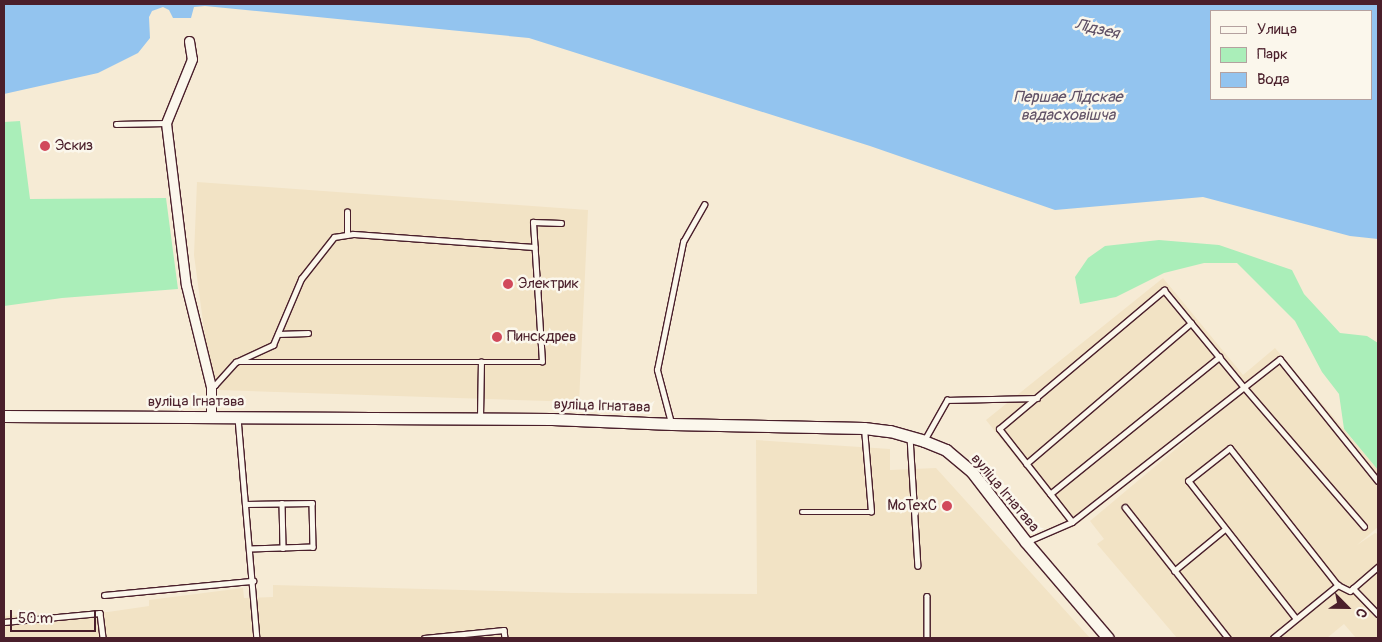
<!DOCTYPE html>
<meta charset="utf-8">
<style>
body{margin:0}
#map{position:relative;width:1382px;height:642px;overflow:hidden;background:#f6ebd5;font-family:Pangolin,sans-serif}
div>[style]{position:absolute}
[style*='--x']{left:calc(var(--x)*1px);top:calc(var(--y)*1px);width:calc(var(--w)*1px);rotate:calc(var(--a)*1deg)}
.built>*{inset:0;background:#f2e3c5}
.green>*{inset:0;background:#aaeeb9}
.water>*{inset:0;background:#93c4ef}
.roads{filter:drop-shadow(1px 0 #4a1f2b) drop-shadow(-1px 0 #4a1f2b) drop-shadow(0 1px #4a1f2b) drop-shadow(0 -1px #4a1f2b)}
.service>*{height:4.5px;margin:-2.25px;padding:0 2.25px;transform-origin:2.25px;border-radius:2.25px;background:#fbf7ec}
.minor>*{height:9px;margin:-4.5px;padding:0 4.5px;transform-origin:4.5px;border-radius:4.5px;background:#fbf7ec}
.tertiary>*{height:11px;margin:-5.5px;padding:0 5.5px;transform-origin:5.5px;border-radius:5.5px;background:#fbf7ec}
.dots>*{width:14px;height:14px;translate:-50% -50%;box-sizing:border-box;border:2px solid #fbf7ec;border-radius:50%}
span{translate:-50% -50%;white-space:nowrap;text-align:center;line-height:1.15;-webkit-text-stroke:5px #fbf7ec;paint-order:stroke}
.poi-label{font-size:15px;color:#4a1f2b}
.left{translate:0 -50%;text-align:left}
.right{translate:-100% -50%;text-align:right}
.street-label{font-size:15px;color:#4a1f2b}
.water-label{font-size:16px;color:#605166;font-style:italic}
.frame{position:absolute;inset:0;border:5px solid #4a1f2b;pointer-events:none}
.legend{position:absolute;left:1210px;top:10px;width:162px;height:90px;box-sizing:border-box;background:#fbf7ec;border:1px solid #b4a19f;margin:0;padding:6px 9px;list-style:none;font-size:15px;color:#4a1f2b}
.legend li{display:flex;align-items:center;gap:10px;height:25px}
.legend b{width:25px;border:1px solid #b4a19f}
.north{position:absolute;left:1322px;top:582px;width:50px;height:50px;-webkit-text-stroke:4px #fbf7ec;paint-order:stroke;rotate:113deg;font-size:14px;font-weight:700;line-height:20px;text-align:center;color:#4a1f2b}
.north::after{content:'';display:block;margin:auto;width:18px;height:22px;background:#4a1f2b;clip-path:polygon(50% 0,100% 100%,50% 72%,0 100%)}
.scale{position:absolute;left:10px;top:610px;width:86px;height:22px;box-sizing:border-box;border:2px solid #4a1f2b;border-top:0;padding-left:6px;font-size:15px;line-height:18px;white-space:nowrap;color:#4a1f2b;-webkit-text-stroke:4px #fbf7ec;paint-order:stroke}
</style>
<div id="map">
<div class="built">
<i style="clip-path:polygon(197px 182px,588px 210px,579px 402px,219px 390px,211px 381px,194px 255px)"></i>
<i style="clip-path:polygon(1163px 278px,1243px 375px,1275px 348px,1378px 470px,1378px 527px,1357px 545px,1375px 533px,1378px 534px,1378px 638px,1356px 638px,1344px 624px,1327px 638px,1177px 638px,1097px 544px,1104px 539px,1090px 521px,1220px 412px,1072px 528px,986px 420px)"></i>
<i style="clip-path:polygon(756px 440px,890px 449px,890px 470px,936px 468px,1090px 638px,4px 638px,4px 616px,108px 612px,149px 606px,149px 600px,243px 588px,244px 598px,273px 597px,273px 585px,571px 593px,757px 594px)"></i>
</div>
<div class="green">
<i style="clip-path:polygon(20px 121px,30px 199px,166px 198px,178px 289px,62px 298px,4px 306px,4px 122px)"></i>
<i style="clip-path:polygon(1159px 240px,1219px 245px,1292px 270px,1304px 294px,1340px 333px,1367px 336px,1378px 343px,1378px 470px,1344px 429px,1339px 394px,1322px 372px,1295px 321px,1237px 263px,1204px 263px,1164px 273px,1116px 297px,1080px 304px,1075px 277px,1088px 258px,1105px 246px)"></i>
</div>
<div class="water">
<i style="clip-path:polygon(evenodd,4px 4px,1378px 4px,1378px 239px,1350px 236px,1203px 197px,1055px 210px,870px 146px,529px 38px,205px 6px,194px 7px,191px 18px,173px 18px,169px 10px,163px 7px,152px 11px,149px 17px,150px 38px,138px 53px,98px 73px,4px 94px,4px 4px,1211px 11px,1371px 11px,1371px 99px,1211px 99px,1211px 11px)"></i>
</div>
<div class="roads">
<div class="service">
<i style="--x:116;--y:124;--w:50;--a:-1.1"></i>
<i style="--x:347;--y:235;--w:23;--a:-90"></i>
<i style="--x:278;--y:334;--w:30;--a:-2"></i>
<i style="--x:236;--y:362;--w:306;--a:0"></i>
<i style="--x:542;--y:362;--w:140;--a:-93.7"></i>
<i style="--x:533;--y:222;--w:28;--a:2"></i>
<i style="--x:211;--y:387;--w:4;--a:-27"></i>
<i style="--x:215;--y:385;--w:31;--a:-48"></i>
<i style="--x:236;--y:362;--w:41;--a:-24.7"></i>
<i style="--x:273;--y:345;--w:72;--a:-67"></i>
<i style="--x:301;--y:279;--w:53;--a:-51.8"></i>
<i style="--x:334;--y:237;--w:19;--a:-9"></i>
<i style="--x:353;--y:234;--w:182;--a:4.1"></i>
<i style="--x:480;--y:417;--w:55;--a:-89"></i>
<i style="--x:238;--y:418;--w:221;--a:85.1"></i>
<i style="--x:671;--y:423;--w:55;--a:-104.8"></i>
<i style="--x:657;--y:370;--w:131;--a:-78.5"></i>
<i style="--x:683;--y:242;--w:43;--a:-60.4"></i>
<i style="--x:910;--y:437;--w:129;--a:86.5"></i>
<i style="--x:925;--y:439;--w:45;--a:-60.6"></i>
<i style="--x:947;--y:400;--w:90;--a:-1.3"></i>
<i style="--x:1026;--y:464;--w:217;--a:-40.5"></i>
<i style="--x:1050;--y:494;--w:218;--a:-39"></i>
<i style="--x:282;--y:503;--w:45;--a:88.7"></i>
<i style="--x:246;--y:504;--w:66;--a:-0.9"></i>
<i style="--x:312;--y:503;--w:44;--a:88.7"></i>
<i style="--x:313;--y:547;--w:63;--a:178.2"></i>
<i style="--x:1125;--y:507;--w:167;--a:51.8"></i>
<i style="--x:802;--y:512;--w:69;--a:0"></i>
<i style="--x:871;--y:512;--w:83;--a:-94.8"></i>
<i style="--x:1072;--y:522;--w:118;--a:-128.1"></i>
<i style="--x:999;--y:429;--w:216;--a:-40.1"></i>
<i style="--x:1164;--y:290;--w:126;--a:50.5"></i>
<i style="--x:1244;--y:387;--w:184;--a:49.2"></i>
<i style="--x:1026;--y:542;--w:50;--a:-23.5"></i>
<i style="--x:1072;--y:522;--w:264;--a:-38.1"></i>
<i style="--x:1280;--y:359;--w:156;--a:51.2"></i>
<i style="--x:1174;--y:571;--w:66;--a:-39.5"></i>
<i style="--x:1353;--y:588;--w:36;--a:46"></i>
<i style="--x:104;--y:595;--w:150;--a:-5.4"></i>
<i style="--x:927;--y:596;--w:42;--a:90"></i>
<i style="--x:1296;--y:619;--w:175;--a:-128"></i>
<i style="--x:1188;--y:481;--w:53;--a:-38.2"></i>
<i style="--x:1230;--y:448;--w:174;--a:51.8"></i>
<i style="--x:1338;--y:585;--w:13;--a:27"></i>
<i style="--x:1350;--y:591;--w:37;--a:-41"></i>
<i style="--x:4;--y:622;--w:96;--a:-5.4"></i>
<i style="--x:100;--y:613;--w:25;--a:83"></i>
<i style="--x:424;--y:638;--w:80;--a:-5.7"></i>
<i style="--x:504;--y:630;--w:8;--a:83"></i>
<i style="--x:1273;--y:638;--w:84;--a:-39.2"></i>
</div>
<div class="minor">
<i style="--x:189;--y:41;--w:18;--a:81"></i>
<i style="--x:192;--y:59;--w:69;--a:112.1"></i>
<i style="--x:166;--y:123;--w:163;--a:83"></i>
<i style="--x:186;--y:285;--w:105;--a:76.2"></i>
<i style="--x:211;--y:387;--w:30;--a:90"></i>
</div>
<div class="tertiary">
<i style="--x:4;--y:416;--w:548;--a:0.31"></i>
<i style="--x:552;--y:419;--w:120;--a:2.4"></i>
<i style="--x:672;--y:424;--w:192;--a:1.2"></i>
<i style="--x:864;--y:428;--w:26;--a:7"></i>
<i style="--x:890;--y:431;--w:35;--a:16"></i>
<i style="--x:924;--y:441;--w:24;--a:22"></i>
<i style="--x:946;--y:450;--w:34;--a:40"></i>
<i style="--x:972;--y:472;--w:88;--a:52.4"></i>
<i style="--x:1026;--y:542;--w:126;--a:49.5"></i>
</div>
</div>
<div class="dots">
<i style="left:45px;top:146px;background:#d1495b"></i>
<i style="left:508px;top:284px;background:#d1495b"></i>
<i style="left:497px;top:337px;background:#d1495b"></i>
<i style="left:947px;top:506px;background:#d1495b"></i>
</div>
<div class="poi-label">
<span class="left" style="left:55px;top:146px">Эскиз</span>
<span class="left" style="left:518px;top:284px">Электрик</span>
<span class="left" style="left:507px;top:337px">Пинскдрев</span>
<span class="right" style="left:937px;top:506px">MoTexC</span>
</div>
<div class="street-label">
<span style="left:196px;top:402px">вуліца Ігнатава</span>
<span style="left:602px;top:406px;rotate:2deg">вуліца Ігнатава</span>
<span style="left:1005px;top:493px;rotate:50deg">вуліца Ігнатава</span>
</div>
<div class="water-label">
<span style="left:1097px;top:29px;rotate:13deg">Лідзея</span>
<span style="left:1068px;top:106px">Першае Лідскае<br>вадасховішча</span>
</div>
<div class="frame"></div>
<ul class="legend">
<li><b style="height:6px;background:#fbf7ec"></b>Улица</li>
<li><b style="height:14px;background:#aaeeb9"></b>Парк</li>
<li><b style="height:14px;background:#93c4ef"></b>Вода</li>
</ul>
<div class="north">С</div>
<div class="scale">50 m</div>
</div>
